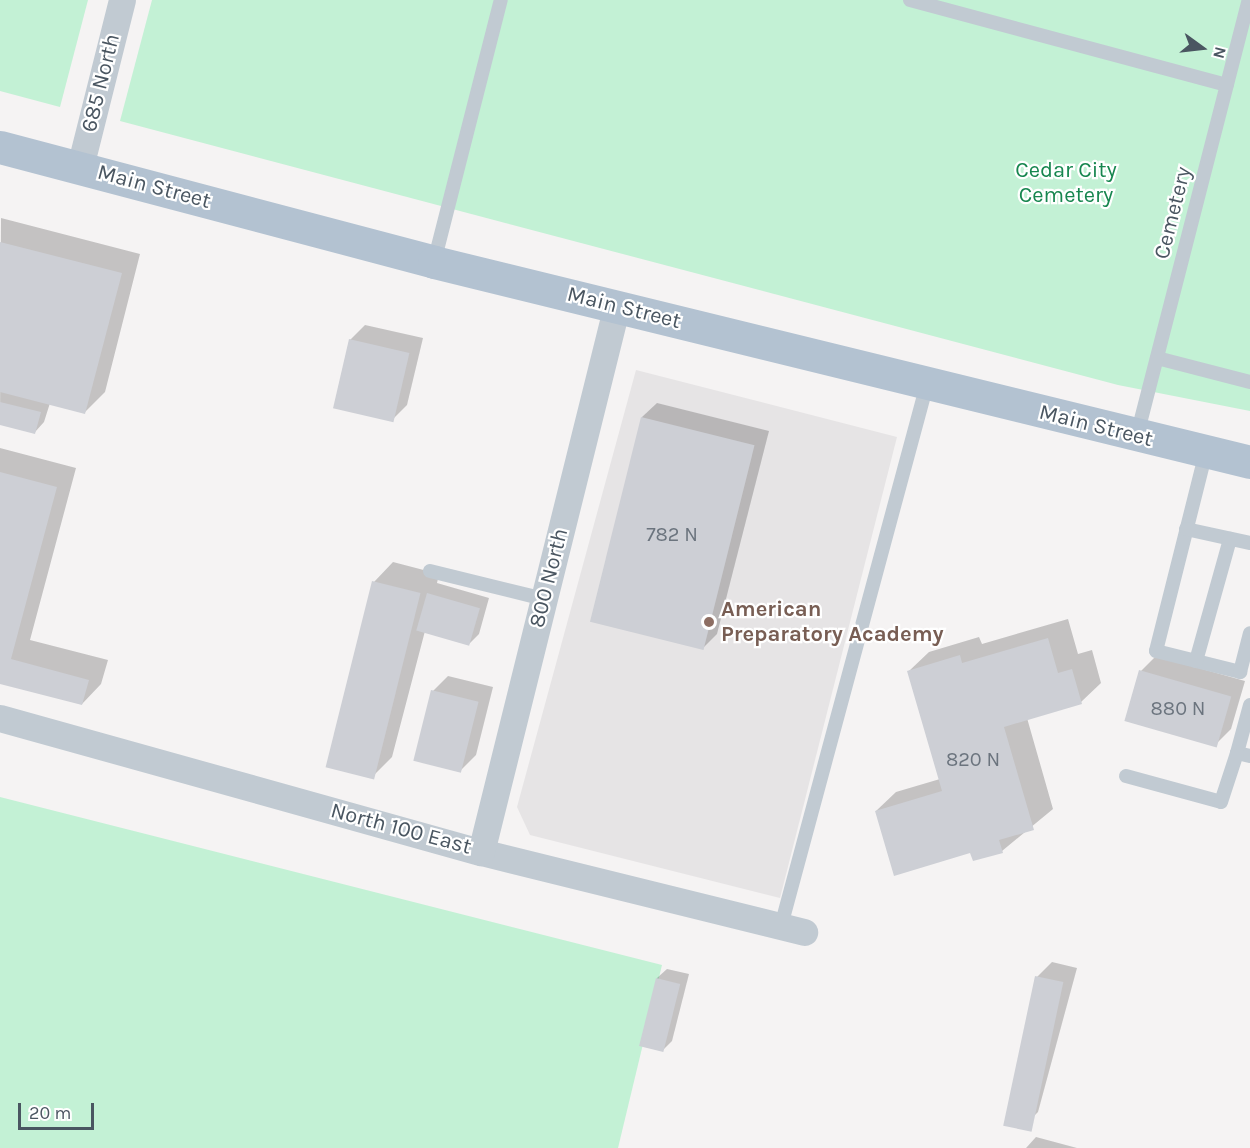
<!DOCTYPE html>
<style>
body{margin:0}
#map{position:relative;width:1250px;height:1148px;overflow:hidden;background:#f5f3f3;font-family:Karla,sans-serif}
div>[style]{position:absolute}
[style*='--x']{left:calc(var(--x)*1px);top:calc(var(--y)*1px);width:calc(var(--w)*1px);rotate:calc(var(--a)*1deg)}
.education>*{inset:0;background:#e6e4e5}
.green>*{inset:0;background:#c3f1d5}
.shadow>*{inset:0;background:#0003}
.building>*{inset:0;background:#cdcfd5;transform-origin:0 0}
.lane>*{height:14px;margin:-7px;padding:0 7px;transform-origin:7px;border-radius:7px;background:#c1cad2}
.street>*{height:27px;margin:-13.5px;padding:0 13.5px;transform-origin:13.5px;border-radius:13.5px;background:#c1cad2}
.primary>*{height:33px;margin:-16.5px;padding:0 16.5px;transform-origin:16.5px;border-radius:16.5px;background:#b3c2d1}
.dots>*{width:16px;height:16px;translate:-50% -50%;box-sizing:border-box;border:3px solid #fff;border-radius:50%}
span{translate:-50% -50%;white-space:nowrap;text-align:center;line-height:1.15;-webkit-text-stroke:4.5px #fff;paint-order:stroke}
.number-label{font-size:20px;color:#6b747e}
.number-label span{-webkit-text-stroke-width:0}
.street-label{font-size:22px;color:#4a5661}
.park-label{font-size:22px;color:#17864f}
.education-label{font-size:22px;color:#785e54;font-weight:700}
.left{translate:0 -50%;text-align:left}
.north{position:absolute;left:1172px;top:18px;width:60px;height:60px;-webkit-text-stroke:4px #fff;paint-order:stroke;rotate:105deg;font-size:16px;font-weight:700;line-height:24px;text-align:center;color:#4a5661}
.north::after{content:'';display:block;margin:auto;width:21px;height:27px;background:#4a5661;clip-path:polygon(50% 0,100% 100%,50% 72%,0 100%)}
.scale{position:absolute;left:18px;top:1103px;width:76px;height:27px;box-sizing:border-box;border:3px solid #4a5661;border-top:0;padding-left:8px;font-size:18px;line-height:21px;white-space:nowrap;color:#4a5661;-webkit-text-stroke:4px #fff;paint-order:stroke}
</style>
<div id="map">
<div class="education">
<i style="clip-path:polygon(636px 370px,897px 437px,780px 898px,530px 835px,517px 807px)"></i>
</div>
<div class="green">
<i style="clip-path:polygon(0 0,88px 0,60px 107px,0 91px)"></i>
<i style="clip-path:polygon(152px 0,1250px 0,1250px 411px,1118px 385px,120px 121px)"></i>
<i style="clip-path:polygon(0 797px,662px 965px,618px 1148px,0 1148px)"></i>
</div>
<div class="shadow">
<i style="clip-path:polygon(1px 218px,140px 254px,105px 392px,85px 412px,50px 403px,44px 422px,35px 432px,0 423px)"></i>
<i style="clip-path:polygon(365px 325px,423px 338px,407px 405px,392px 420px,350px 340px)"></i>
<i style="clip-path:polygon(657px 403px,769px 431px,717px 634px,702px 649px,642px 417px)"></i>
<i style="clip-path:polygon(0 448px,76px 468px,30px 640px,108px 660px,101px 684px,82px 704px,0 682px)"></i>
<i style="clip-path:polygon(393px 562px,439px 574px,437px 583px,489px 598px,479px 634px,469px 644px,425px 631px,392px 757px,372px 777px,374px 582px)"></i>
<i style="clip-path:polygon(1068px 619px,1078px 654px,1092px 650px,1101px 683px,1081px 702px,1027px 718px,1053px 809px,1002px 851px,971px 852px,876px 811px,896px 792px,940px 779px,909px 671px,929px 652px,979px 637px,982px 644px)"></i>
<i style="clip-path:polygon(1156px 656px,1245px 681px,1231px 729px,1216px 744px,1141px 671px)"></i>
<i style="clip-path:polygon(448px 676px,493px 687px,476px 755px,461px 770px,433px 691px)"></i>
<i style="clip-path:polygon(1052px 962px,1077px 968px,1038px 1112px,1023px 1127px,1037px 977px)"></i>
<i style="clip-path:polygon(667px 969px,689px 974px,672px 1041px,662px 1051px,657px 978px)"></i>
<i style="clip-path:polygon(1036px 1137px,1077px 1148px,1026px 1148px)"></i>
</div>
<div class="building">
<i style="clip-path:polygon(0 242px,122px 273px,85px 414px,0 392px)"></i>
<i style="left:349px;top:339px;width:62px;height:71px;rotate:13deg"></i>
<i style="clip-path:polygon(0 402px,41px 412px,35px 434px,0 425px)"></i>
<i style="left:641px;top:417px;width:117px;height:211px;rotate:14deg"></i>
<i style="clip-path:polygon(0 472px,57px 487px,11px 659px,89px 680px,82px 705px,0 684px)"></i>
<i style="left:372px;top:581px;width:50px;height:192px;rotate:14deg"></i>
<i style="left:427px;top:593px;width:55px;height:39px;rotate:16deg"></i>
<i style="clip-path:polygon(1048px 638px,1058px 673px,1072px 669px,1082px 704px,1004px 727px,1034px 830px,999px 840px,1003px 853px,973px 861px,970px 853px,894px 876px,875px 811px,942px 791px,907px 671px,960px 655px,962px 663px)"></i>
<i style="left:1139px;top:670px;width:96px;height:53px;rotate:16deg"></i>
<i style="left:431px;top:690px;width:49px;height:73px;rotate:14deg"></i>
<i style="left:1035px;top:976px;width:29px;height:153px;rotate:12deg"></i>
<i style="left:656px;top:978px;width:25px;height:70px;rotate:14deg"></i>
</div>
<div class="lane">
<i style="--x:910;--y:0;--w:328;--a:15"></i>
<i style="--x:434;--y:262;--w:270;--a:-75.7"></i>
<i style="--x:1157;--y:358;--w:96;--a:14.5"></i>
<i style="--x:1137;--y:435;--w:449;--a:-75.6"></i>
<i style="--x:1206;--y:452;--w:205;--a:104.1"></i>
<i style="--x:1156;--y:651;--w:87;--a:14"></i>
<i style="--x:1240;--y:672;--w:40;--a:-75.6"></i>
<i style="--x:1186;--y:529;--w:66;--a:12.3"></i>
<i style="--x:430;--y:571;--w:117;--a:13.8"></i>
<i style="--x:1196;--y:661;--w:127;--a:-74.4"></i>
<i style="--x:1250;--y:705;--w:50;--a:105.2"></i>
<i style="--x:1237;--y:753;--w:13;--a:13"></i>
<i style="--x:1126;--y:776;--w:98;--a:15.3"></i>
<i style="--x:1221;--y:802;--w:52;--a:-71.9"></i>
<i style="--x:781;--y:926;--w:561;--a:-74.92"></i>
</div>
<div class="street">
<i style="--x:80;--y:167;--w:172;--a:-75.9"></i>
<i style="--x:0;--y:718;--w:499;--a:15.6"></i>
<i style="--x:481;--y:852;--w:333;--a:13.9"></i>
<i style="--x:481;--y:852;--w:564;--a:-76.04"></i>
</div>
<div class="primary">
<i style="--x:0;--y:147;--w:449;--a:14.8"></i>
<i style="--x:434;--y:262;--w:840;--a:13.77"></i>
</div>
<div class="dots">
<i style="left:709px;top:622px;background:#8d6e63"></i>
</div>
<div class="number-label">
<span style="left:672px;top:534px">782 N</span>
<span style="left:1178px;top:708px">880 N</span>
<span style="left:973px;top:759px">820 N</span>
</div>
<div class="street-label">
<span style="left:101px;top:83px;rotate:-76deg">685 North</span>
<span style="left:154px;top:187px;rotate:15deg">Main Street</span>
<span style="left:1173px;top:213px;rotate:-76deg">Cemetery</span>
<span style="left:624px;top:308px;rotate:14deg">Main Street</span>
<span style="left:1096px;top:426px;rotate:14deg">Main Street</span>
<span style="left:549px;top:578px;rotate:-76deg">800 North</span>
<span style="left:401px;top:829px;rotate:15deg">North 100 East</span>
</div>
<div class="park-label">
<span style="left:1066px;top:183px">Cedar City<br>Cemetery</span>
</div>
<div class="education-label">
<span class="left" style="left:721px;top:622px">American<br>Preparatory Academy</span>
</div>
<div class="north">N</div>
<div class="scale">20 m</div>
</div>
